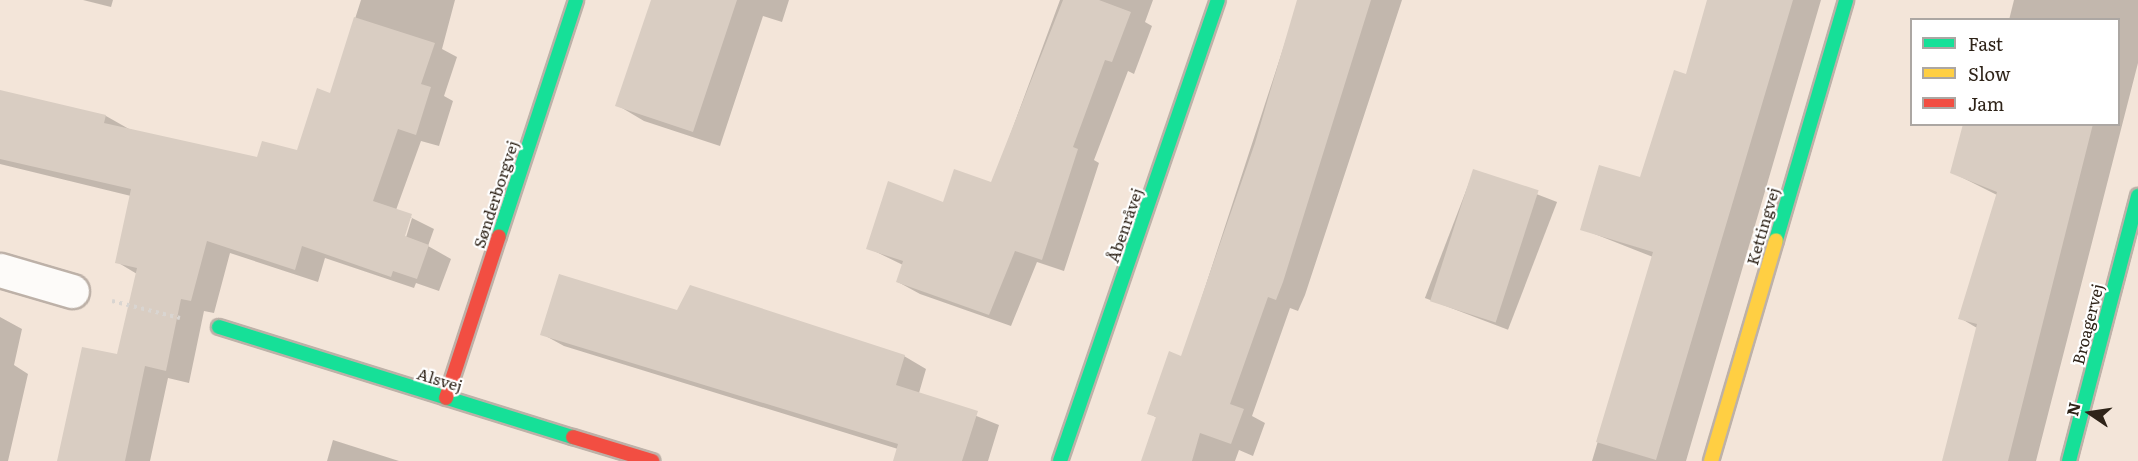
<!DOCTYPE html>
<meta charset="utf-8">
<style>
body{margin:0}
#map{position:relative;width:2138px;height:461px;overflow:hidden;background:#f3e5d9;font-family:Literata,serif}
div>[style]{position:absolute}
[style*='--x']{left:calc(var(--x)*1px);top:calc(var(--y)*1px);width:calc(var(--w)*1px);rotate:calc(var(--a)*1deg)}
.shadow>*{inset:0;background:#0003;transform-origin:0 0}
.building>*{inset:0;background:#d9cdc2;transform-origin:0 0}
.path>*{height:4px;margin-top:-2px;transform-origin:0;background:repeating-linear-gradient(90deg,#d9d5d1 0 3px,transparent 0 7.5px)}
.roads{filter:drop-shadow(2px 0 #bdb1a8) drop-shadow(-2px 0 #bdb1a8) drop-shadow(0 2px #bdb1a8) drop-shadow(0 -2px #bdb1a8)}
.street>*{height:33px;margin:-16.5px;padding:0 16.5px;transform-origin:16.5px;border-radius:16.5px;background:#fdfbf9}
.fast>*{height:14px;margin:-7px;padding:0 7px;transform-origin:7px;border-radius:7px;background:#16e098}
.slow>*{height:14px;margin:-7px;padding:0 7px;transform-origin:7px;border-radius:7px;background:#ffcf43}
.jam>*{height:14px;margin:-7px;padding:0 7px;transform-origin:7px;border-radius:7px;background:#f24e42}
span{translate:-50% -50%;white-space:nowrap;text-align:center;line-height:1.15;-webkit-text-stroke:4.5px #fff;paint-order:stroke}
.street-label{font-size:16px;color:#2f2419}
.legend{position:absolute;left:1910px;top:18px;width:210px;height:108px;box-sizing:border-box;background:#fff;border:2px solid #aca7a3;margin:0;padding:8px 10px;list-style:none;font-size:18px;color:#2f2419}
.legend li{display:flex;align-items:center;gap:12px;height:30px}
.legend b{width:30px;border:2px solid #aca7a3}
.north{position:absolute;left:2060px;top:383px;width:60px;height:60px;-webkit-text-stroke:4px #fff;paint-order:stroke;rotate:283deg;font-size:16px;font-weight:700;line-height:24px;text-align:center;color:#2f2419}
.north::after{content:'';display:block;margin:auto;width:21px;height:27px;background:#2f2419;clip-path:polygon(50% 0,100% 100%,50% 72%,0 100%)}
</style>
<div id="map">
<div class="shadow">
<i style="clip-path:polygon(83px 0,113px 0,111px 7px)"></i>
<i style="clip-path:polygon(evenodd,361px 0,455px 0,442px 49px,457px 57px,444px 96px,453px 101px,439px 146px,421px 141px,396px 210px,434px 229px,428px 246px,451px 259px,439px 291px,416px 283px,414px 288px,325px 258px,318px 282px,230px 253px,214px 313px,204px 311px,189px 383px,168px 378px,150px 461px,65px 461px,118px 356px,137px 274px,117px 262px,131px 196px,0 164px,0 92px,106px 116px,129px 129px,260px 168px,298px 152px,331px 94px,361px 0,409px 218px,412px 218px,404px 244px,401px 243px,409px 218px)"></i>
<i style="clip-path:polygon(654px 0,789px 0,782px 22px,763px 16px,720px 146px,644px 121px,617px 105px)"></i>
<i style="clip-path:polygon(1060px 0,1153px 0,1145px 22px,1152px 26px,1134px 74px,1128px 71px,1094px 160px,1099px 163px,1064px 271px,1037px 262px,1011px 326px,920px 294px,898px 282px,903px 265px,868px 248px,944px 204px,992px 184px)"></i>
<i style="clip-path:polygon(1299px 0,1402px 0,1305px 295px,1298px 311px,1290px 308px,1252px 416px,1265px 423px,1253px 456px,1239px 450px,1235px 461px,1143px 461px,1157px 418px,1149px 413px,1182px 358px)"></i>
<i style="clip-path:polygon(1708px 0,1821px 0,1686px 461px,1592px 461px,1653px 257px,1582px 229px,1641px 179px,1687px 76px)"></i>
<i style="clip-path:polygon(2014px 0,2138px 0,2138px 63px,2036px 461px,1944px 461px,1977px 328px,1960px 318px,1997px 195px,1951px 172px,1965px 124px,2118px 124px,2118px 20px,2009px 20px)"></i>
<i style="left:1474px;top:170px;width:89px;height:137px;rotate:21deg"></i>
<i style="clip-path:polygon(678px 312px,904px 356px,926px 369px,919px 393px,999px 425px,988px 461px,895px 461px,898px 449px,564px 346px,542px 334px)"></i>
<i style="clip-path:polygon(0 317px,22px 329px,14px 365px,28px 374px,8px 461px,0 461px)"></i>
<i style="clip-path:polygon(333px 440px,399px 461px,327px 461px)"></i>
</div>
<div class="building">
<i style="clip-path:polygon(651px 0,737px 0,693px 132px,615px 106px)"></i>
<i style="clip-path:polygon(1063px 0,1099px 0,1131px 12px,1112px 62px,1105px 60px,1073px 147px,1078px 149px,1042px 260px,1015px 251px,989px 315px,896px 282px,903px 261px,866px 249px,888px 181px,943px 202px,954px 169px,991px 182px)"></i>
<i style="clip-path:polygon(1297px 0,1371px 0,1283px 282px,1276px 300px,1268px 297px,1230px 404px,1244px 409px,1231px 444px,1200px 433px,1192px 461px,1141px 461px,1156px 417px,1147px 414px,1169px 351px,1181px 356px,1255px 143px)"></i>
<i style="clip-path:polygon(1707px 0,1793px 0,1656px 460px,1596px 442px,1653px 252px,1580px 230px,1599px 165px,1640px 177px,1674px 70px,1686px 74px)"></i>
<i style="clip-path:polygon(354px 17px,435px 43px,421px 84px,431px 87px,416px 135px,398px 129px,373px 201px,412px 214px,405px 236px,429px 245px,417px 279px,393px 271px,391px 277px,302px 246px,295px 270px,207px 241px,191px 301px,181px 299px,166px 371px,145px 366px,125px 461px,57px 461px,82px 347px,117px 354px,137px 268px,115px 263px,131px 189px,0 159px,0 90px,106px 115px,104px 123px,257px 157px,262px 141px,297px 150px,317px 88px,330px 93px)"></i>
<i style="clip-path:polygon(1963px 124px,2093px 124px,2008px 461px,1942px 461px,1977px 324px,1958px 319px,1997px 192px,1950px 173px)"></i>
<i style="left:1473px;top:169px;width:69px;height:139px;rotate:18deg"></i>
<i style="clip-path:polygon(559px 274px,677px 310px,690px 285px,905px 355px,896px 385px,978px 411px,962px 461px,893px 461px,898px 444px,540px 335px)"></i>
</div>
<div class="path">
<i style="--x:112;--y:301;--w:70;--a:14"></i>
</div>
<div class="roads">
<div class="street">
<i style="--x:0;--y:270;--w:75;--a:16.3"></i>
</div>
<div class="fast">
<i style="--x:499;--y:236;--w:248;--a:-71.9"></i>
<i style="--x:1776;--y:240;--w:250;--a:-73.7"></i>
<i style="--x:219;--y:327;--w:371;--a:17.3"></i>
<i style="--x:1060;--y:461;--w:487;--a:-71.1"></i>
<i style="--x:2069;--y:461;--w:274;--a:-75.4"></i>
</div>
<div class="slow">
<i style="--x:1711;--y:461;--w:230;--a:-73.6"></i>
</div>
<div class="jam">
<i style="--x:446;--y:398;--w:170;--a:-71.9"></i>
<i style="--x:573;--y:437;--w:83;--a:16.9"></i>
</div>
</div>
<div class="street-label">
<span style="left:495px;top:194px;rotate:-72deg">Sønderborgvej</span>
<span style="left:1124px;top:225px;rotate:-71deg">Åbenråvej</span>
<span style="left:1762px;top:226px;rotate:-74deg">Kettingvej</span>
<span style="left:2087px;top:324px;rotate:-76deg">Broagervej</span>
<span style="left:440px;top:379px;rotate:17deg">Alsvej</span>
</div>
<ul class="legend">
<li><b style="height:8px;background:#16e098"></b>Fast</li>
<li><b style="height:8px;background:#ffcf43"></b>Slow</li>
<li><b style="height:8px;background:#f24e42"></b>Jam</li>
</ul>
<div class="north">N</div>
</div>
